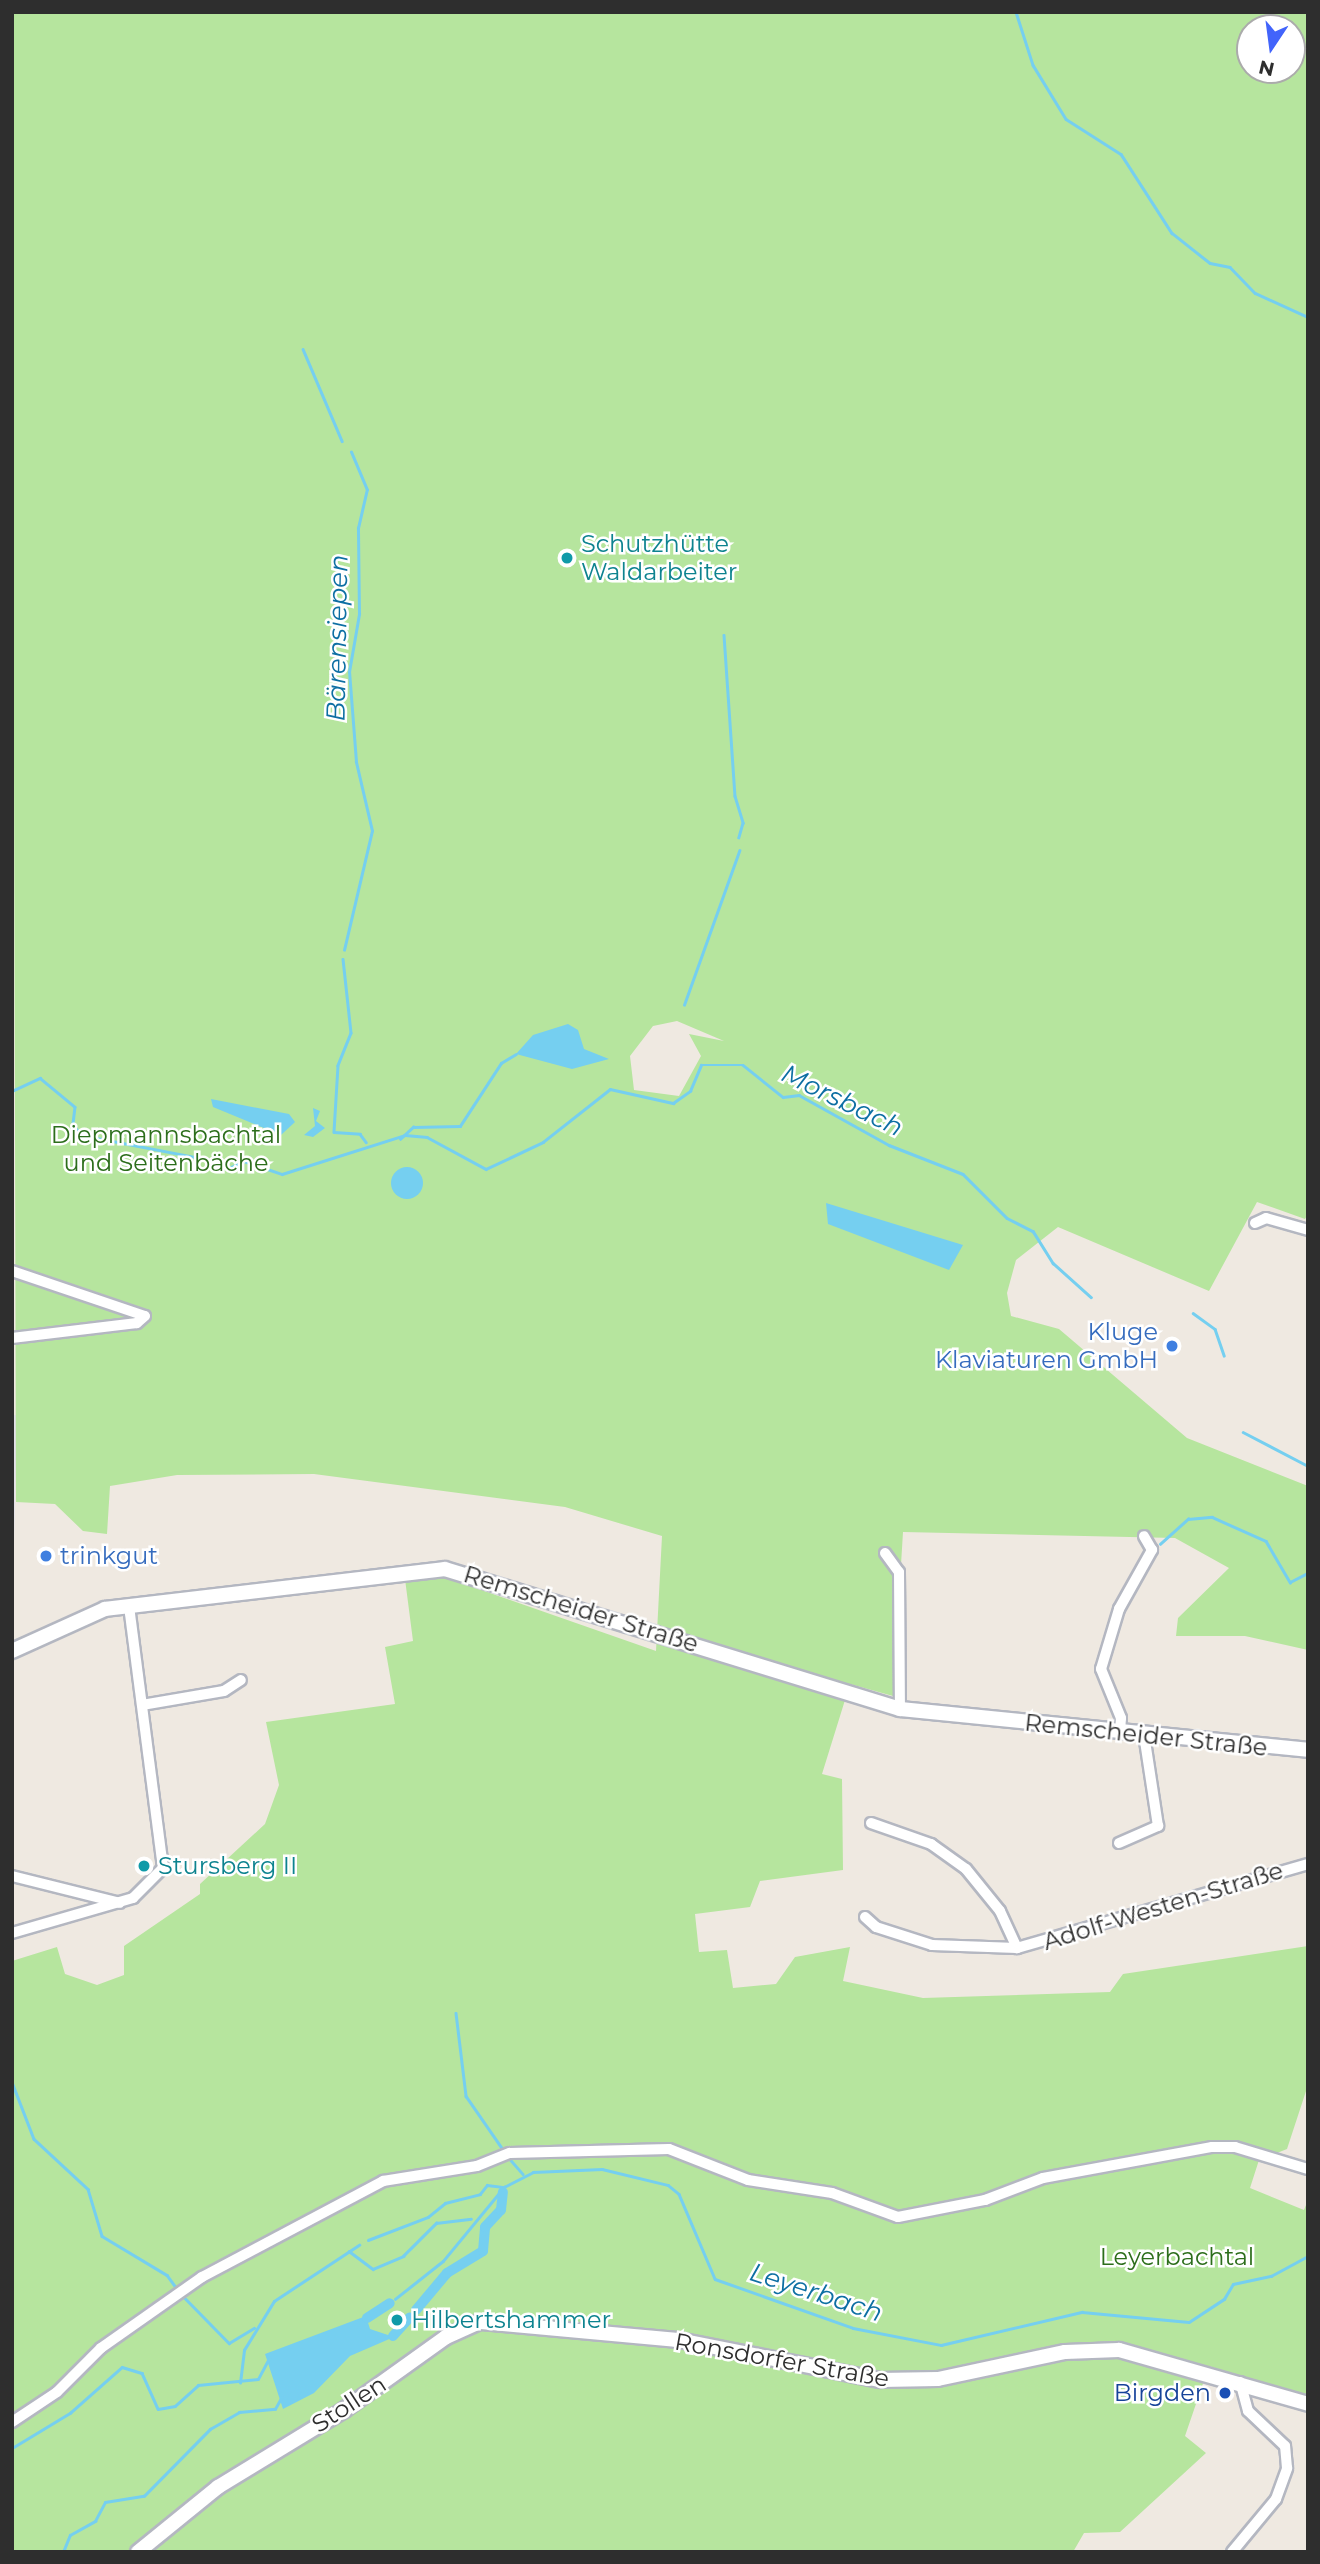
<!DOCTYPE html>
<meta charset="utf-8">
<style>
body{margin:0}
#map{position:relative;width:1320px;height:2564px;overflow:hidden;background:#efe9e1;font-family:Montserrat,sans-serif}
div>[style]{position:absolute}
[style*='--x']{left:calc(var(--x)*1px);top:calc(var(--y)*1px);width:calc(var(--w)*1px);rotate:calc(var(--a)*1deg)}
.industrial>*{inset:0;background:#e3e1e8}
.green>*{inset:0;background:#b6e59e}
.water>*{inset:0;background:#75cff0}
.round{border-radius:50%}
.stream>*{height:2.5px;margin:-1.25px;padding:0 1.25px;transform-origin:1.25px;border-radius:1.25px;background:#75cff0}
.canal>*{height:10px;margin:-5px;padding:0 5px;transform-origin:5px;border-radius:5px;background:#75cff0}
.roads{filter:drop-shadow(2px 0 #b4b7c1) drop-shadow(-2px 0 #b4b7c1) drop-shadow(0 2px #b4b7c1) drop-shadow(0 -2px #b4b7c1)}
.minor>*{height:10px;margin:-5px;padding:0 5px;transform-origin:5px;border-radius:5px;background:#fff}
.secondary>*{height:14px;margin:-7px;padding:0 7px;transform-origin:7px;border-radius:7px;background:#fff}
.dots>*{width:19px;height:19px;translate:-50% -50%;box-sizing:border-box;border:4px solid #fff;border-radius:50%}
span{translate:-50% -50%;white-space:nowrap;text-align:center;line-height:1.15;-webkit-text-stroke:5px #fff;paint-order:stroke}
.culture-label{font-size:24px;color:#0d838f}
.left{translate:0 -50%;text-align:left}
.park-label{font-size:24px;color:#2c6e1b}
.shop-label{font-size:24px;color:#366cbe}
.right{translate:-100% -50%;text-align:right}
.street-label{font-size:24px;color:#2e2e2e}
.transit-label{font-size:24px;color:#164399}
.water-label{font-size:26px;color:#0d6fa3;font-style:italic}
.frame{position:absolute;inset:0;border:14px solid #2e2e2e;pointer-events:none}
.north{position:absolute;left:1236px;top:14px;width:70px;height:70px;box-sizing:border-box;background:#fff;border:2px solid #ababab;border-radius:50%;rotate:193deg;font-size:19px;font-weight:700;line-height:28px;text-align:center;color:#2e2e2e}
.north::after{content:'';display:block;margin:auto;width:24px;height:32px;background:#4264fb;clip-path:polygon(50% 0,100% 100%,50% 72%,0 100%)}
</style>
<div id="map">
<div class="industrial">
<i style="clip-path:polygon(12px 1415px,17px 1415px,12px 1632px)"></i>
</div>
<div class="green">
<i style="clip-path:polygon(evenodd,12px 12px,1308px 12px,1308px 1214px,1305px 1219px,1257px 1202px,1209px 1291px,1058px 1227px,1016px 1260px,1007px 1293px,1011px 1316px,1059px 1329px,1187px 1438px,1308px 1486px,1308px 1650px,1245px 1636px,1176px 1636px,1178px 1618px,1229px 1568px,1175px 1538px,903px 1532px,893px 1696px,850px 1684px,822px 1774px,842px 1779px,843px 1870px,760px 1881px,750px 1907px,695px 1914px,699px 1952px,727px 1950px,733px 1988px,776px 1984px,795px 1957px,850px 1947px,843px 1981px,923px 1998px,1110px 1992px,1123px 1974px,1308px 1946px,1308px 2085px,1287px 2149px,1259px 2160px,1250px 2188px,1304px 2210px,1308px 2200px,1308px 2399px,1209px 2366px,1185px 2436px,1206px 2453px,1120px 2532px,1084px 2533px,1073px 2552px,12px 2552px,12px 1961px,57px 1947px,65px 1974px,97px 1985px,124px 1975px,124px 1946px,200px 1894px,200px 1884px,265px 1824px,279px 1785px,266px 1722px,395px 1704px,385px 1647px,413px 1641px,405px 1579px,447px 1578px,656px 1651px,662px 1536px,565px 1507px,314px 1474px,177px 1475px,110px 1486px,107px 1534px,83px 1531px,55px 1504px,16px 1502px,12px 12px,1250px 28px,1292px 28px,1292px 70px,1250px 70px,1250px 28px,12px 12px,677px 1021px,724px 1041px,689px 1034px,701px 1056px,679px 1096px,634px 1090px,630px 1056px,653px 1026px,677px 1021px)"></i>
</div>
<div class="water">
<i style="clip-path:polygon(568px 1024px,578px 1030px,584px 1049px,609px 1059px,572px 1069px,516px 1054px,533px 1035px)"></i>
<i style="clip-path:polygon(211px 1099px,289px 1114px,295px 1122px,281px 1135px,213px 1107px)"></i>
<i style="clip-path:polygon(313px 1108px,320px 1111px,316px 1121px,325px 1128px,313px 1137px,304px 1135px,315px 1126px)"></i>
<i class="round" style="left:391px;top:1167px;width:32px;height:32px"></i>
<i style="clip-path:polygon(826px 1203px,963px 1245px,949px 1270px,828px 1224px)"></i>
<i style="clip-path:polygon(366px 2316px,370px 2329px,394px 2337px,350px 2356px,314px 2393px,283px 2409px,265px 2354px)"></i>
</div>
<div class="stream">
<i style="--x:1016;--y:12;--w:56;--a:72.2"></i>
<i style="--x:1033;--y:65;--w:63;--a:58.6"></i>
<i style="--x:1066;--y:119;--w:65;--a:32.5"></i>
<i style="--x:1121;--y:154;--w:94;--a:57.2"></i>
<i style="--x:1172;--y:233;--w:48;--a:38.3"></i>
<i style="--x:1210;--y:263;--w:20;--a:11"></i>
<i style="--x:1230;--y:267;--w:36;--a:46"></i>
<i style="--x:1255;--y:293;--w:58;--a:24.4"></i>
<i style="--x:303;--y:349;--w:100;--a:67"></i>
<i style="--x:724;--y:635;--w:161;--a:86.1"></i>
<i style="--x:735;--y:796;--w:28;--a:73"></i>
<i style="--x:743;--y:823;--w:15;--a:106"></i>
<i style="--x:344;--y:950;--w:122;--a:-76.8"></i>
<i style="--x:372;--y:831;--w:71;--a:-103.1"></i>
<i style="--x:356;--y:762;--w:90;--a:-94.4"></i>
<i style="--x:349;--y:672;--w:59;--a:-80.2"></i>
<i style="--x:359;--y:614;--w:86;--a:-90.7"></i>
<i style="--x:358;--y:528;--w:39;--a:-77"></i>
<i style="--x:367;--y:490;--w:41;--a:-112.8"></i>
<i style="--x:343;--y:959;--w:74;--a:83.8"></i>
<i style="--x:351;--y:1033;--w:35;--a:112"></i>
<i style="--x:338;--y:1066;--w:66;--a:93.5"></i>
<i style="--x:334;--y:1132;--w:26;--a:4"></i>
<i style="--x:360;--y:1134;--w:10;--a:53"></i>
<i style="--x:684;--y:1005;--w:164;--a:-70.3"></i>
<i style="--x:12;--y:1091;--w:31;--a:-25"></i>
<i style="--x:40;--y:1078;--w:45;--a:39.6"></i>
<i style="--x:75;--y:1107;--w:17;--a:97"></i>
<i style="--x:73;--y:1124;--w:14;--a:54"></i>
<i style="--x:81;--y:1135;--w:127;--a:10.9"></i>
<i style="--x:206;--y:1159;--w:23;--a:25"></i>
<i style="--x:227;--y:1169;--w:19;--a:-25"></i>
<i style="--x:244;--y:1161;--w:40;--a:18.9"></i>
<i style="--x:282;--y:1174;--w:129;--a:-17.6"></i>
<i style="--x:405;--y:1135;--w:22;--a:5"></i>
<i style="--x:427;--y:1137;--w:67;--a:28.5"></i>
<i style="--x:486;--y:1169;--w:63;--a:-25.3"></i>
<i style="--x:543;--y:1142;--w:85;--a:-38.3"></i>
<i style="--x:610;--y:1089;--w:65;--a:12.5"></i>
<i style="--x:673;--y:1103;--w:21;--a:-35"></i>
<i style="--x:690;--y:1091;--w:28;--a:-67"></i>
<i style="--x:701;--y:1065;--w:42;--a:0"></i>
<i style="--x:743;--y:1065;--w:51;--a:38.7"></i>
<i style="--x:783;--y:1097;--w:16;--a:-7"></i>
<i style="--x:799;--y:1095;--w:103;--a:29.1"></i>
<i style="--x:889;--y:1145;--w:79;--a:21.4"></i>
<i style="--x:963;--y:1174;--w:62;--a:45"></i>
<i style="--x:1007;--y:1218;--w:29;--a:27"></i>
<i style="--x:1033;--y:1231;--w:38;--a:58"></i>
<i style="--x:1053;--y:1263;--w:51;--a:41.8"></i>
<i style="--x:400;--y:1139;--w:18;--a:-43"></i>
<i style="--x:413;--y:1127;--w:47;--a:-1.2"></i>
<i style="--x:460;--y:1126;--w:75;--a:-56.9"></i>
<i style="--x:501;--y:1063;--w:17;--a:-31"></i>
<i style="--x:1193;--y:1313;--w:27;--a:36"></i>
<i style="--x:1215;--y:1329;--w:28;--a:71"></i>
<i style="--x:1243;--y:1432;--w:73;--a:27.6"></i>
<i style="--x:1160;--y:1544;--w:38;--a:-42"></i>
<i style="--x:1188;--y:1519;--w:24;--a:-5"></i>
<i style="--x:1212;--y:1517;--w:59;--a:24"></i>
<i style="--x:1266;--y:1541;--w:48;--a:59.7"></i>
<i style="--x:1290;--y:1582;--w:20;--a:-27"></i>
<i style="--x:456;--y:2013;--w:84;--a:83.1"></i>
<i style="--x:466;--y:2096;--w:63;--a:55.3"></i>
<i style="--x:12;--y:2082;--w:61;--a:68.9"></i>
<i style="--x:34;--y:2139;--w:74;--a:42.8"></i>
<i style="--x:88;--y:2189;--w:49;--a:73.4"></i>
<i style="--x:102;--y:2236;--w:76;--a:31"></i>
<i style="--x:167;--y:2275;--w:17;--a:54"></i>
<i style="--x:509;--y:2158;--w:21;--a:49"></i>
<i style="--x:368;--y:2240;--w:64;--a:-21"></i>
<i style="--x:428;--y:2217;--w:22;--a:-39"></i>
<i style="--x:445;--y:2203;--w:36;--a:-14"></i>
<i style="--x:480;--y:2194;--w:11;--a:-52"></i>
<i style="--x:487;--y:2185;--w:17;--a:7"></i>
<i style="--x:504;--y:2187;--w:33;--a:-27"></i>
<i style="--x:533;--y:2172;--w:69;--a:-2.5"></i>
<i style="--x:602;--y:2169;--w:68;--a:13.6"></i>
<i style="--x:668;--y:2185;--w:14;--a:39"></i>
<i style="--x:679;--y:2194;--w:92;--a:67"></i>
<i style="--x:715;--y:2279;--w:146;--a:19.5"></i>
<i style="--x:853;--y:2328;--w:90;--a:10.9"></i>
<i style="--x:941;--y:2345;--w:145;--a:-13.2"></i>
<i style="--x:1082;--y:2312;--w:107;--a:5.3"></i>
<i style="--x:1189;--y:2322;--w:42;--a:-33.3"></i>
<i style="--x:1224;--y:2299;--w:17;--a:-59"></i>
<i style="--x:1233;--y:2284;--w:39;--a:-12"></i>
<i style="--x:1271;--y:2276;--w:42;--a:-28.4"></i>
<i style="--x:349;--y:2251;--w:30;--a:37"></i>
<i style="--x:373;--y:2269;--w:33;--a:-23"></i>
<i style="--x:403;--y:2256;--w:47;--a:-45"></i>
<i style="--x:436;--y:2223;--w:35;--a:-7"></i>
<i style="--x:183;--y:2296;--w:66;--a:45.6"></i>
<i style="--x:229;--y:2343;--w:29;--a:-31"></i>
<i style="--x:395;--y:2299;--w:61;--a:-38.4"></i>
<i style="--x:443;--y:2261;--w:96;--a:-50.5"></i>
<i style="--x:240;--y:2383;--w:33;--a:-83"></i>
<i style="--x:244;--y:2350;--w:57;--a:-58.5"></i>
<i style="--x:274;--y:2301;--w:102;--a:-33.4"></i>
<i style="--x:12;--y:2448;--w:68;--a:-31.1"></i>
<i style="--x:70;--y:2413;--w:69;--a:-41.5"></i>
<i style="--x:122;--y:2367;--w:21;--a:17"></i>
<i style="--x:142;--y:2373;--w:39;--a:66"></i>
<i style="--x:158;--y:2409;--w:17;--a:-10"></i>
<i style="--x:175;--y:2406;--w:31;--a:-42"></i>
<i style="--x:198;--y:2385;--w:60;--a:-5.7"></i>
<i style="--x:258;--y:2379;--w:24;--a:-62"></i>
<i style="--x:63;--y:2552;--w:18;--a:-68"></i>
<i style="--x:70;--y:2535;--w:29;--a:-29"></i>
<i style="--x:95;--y:2521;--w:21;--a:-62"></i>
<i style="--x:105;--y:2502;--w:39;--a:-9"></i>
<i style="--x:144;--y:2496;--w:94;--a:-45.4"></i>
<i style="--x:210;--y:2429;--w:34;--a:-30"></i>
<i style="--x:239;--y:2412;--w:36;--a:-5"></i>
<i style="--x:275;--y:2409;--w:13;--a:-61"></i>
</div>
<div class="canal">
<i style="--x:416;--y:2310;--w:48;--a:-50"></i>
<i style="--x:447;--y:2273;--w:42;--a:-31.4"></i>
<i style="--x:483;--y:2251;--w:24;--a:-85"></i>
<i style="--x:485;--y:2227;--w:23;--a:-47"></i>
<i style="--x:501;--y:2210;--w:18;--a:-84"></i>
<i style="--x:367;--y:2318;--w:27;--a:-33"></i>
<i style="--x:393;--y:2336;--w:25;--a:-48"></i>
</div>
<div class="roads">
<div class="minor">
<i style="--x:1255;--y:1223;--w:12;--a:-24"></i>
<i style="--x:1266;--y:1218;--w:44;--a:15.9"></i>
<i style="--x:12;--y:1271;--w:140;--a:18.7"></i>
<i style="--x:145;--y:1316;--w:11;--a:139"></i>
<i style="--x:137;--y:1323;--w:126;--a:173.2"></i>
<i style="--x:885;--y:1553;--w:24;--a:54"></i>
<i style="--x:899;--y:1572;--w:137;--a:89.6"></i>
<i style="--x:142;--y:1705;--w:83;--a:-9.7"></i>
<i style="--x:224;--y:1691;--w:20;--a:-33"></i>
<i style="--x:1120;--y:1732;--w:14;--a:-86"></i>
<i style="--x:1121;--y:1718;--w:53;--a:-112.2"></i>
<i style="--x:1101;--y:1669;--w:63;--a:-73.3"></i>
<i style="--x:1119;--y:1609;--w:68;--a:-60.8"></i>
<i style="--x:1152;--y:1550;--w:16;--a:-120"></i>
<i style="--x:871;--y:1823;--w:64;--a:19.3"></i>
<i style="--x:931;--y:1844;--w:43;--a:35.5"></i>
<i style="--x:966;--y:1869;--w:54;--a:51"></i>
<i style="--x:1000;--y:1911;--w:41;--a:65.3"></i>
<i style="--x:1119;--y:1843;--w:43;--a:-23.6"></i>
<i style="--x:1158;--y:1826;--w:92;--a:-98.7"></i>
<i style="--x:12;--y:1876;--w:111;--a:14"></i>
<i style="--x:865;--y:1917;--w:15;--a:42"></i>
<i style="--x:876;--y:1927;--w:59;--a:17.8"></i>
<i style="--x:932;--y:1945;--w:85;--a:2"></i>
<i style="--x:1017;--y:1948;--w:303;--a:-16.1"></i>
<i style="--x:12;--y:1933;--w:126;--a:-16.1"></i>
<i style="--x:133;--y:1898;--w:42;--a:-45"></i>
<i style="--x:163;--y:1868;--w:265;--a:-97.4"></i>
<i style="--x:12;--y:2422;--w:54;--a:-33.7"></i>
<i style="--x:57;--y:2392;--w:62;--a:-45"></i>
<i style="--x:101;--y:2348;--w:123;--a:-35.1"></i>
<i style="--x:202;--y:2277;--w:205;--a:-27.9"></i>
<i style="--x:383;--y:2181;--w:95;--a:-9.1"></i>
<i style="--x:477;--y:2166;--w:35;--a:-22"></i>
<i style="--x:510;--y:2153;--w:159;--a:-1.4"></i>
<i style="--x:669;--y:2149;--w:85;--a:21.4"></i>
<i style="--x:748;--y:2180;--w:85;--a:8.8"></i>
<i style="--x:832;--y:2193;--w:70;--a:20"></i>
<i style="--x:898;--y:2217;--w:89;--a:-11.1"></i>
<i style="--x:985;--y:2200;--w:62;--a:-20.8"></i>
<i style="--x:1043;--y:2178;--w:172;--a:-10.4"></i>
<i style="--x:1212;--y:2147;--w:23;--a:0"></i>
<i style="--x:1235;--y:2147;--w:76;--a:16.8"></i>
<i style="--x:1232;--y:2552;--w:69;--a:-50.3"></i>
<i style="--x:1276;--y:2499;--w:33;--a:-70"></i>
<i style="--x:1287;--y:2468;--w:22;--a:-95"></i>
<i style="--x:1285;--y:2446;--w:51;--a:-136.6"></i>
<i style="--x:1248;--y:2411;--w:30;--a:-105"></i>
</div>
<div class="secondary">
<i style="--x:12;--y:1651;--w:102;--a:-24.3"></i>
<i style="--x:105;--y:1609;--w:342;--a:-6.7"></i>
<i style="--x:445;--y:1569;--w:476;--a:17.1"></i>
<i style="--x:900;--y:1709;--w:410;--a:5.7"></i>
<i style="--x:138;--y:2552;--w:103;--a:-39.1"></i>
<i style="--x:218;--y:2487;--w:148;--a:-31.4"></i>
<i style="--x:344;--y:2410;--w:125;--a:-35.6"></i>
<i style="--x:446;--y:2337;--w:37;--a:-24"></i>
<i style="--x:480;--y:2322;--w:200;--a:5.2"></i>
<i style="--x:679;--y:2340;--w:205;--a:11.3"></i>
<i style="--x:880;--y:2380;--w:58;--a:-1"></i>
<i style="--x:938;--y:2379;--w:130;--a:-12"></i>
<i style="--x:1065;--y:2352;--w:54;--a:-2.1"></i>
<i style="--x:1119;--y:2350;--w:197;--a:15.9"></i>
</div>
</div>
<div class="dots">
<i style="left:567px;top:558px;background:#0f9aa8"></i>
<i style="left:1172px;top:1346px;background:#3f7fe0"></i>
<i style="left:46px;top:1556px;background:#3f7fe0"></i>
<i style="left:144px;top:1866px;background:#0f9aa8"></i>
<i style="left:397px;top:2320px;background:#0f9aa8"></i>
<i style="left:1225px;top:2393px;background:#1a4fb4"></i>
</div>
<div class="culture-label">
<span class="left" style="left:581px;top:558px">Schutzhütte<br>Waldarbeiter</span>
<span class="left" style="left:158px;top:1866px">Stursberg II</span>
<span class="left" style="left:411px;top:2320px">Hilbertshammer</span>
</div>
<div class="park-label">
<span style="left:166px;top:1149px">Diepmannsbachtal<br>und Seitenbäche</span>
<span style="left:1177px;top:2257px">Leyerbachtal</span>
</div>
<div class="shop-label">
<span class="right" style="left:1158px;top:1346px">Kluge<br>Klaviaturen GmbH</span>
<span class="left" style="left:60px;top:1556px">trinkgut</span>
</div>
<div class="street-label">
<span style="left:581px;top:1609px;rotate:17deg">Remscheider Straße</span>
<span style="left:1146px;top:1735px;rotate:6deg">Remscheider Straße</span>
<span style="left:1163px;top:1906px;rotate:-17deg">Adolf-Westen-Straße</span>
<span style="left:782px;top:2360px;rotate:10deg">Ronsdorfer Straße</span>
<span style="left:349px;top:2404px;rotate:-33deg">Stollen</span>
</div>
<div class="transit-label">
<span class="right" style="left:1211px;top:2393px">Birgden</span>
</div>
<div class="water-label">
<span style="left:338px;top:638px;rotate:-89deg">Bärensiepen</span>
<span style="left:842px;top:1101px;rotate:26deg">Morsbach</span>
<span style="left:816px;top:2293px;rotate:18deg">Leyerbach</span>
</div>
<div class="frame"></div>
<div class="north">N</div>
</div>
